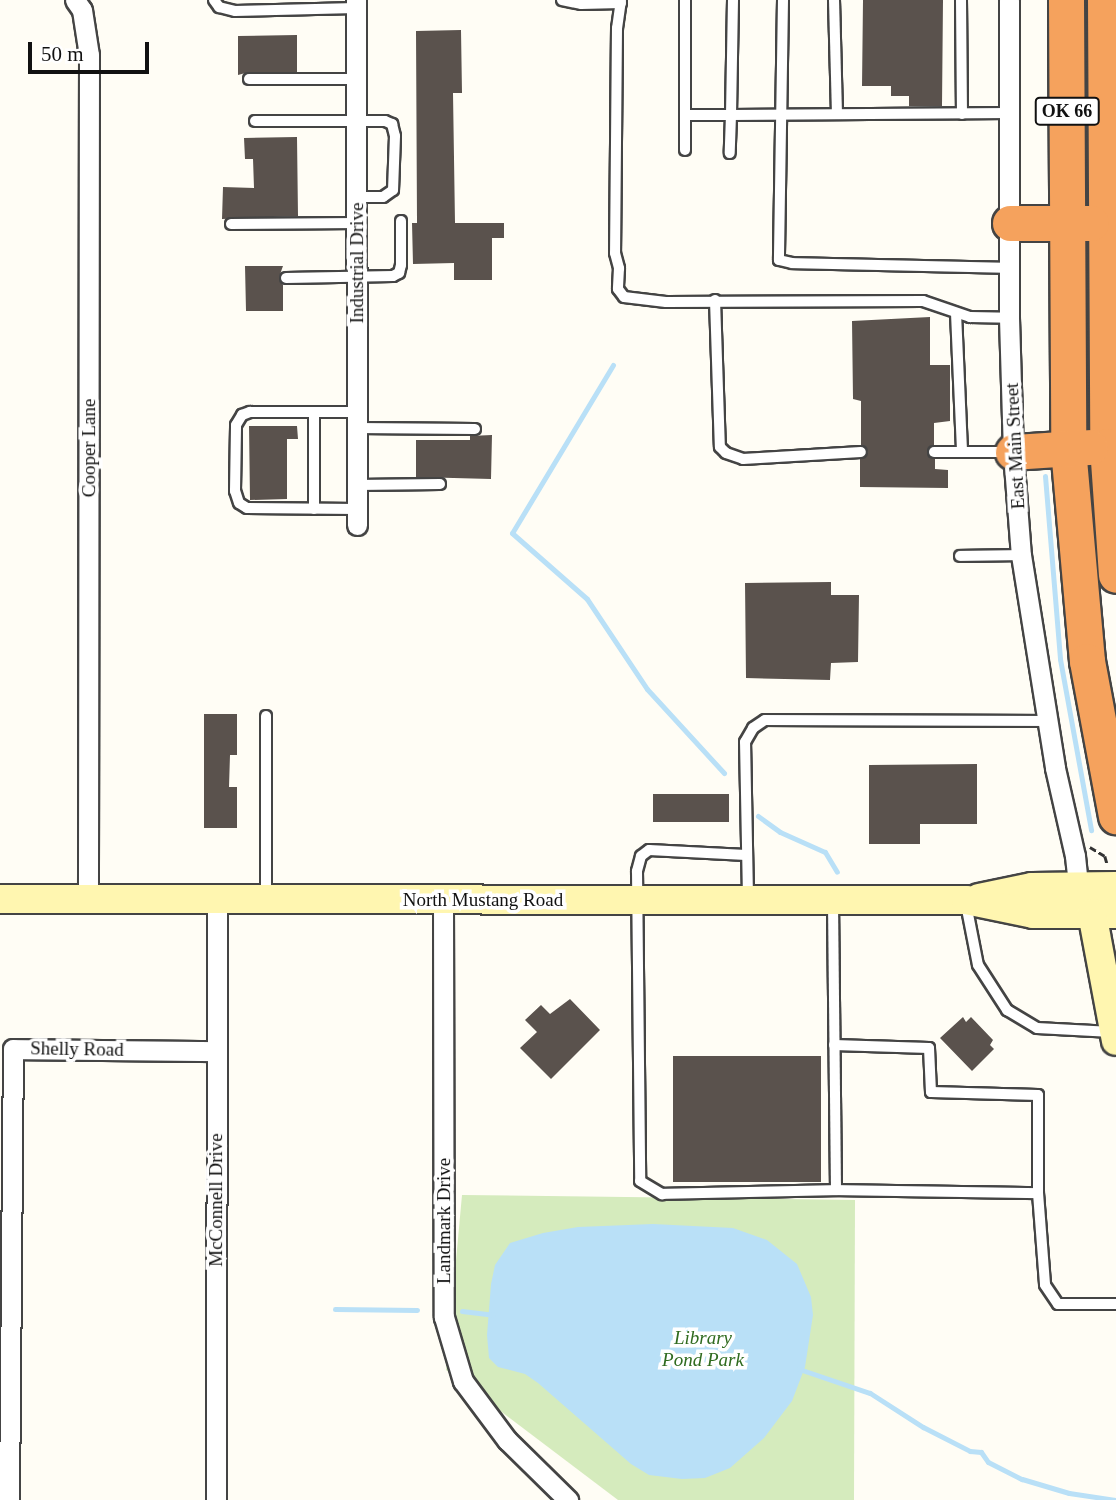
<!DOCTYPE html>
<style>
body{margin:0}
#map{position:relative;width:1116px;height:1500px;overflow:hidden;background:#fffdf5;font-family:Georgia,serif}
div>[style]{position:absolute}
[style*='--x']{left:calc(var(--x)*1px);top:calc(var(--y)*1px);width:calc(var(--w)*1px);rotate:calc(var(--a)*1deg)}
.green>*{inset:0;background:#d5ebbd}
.water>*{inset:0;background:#b9e0f7}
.stream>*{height:5px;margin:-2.5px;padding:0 2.5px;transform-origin:2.5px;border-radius:2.5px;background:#b9e0f7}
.building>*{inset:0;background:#5a524d;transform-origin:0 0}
.path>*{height:2.5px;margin-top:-1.25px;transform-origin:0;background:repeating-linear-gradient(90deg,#333 0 7px,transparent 0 10.5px)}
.roads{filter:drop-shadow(2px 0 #444) drop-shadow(-2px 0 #444) drop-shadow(0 2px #444) drop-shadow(0 -2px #444)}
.lane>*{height:10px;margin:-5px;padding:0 5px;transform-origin:5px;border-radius:5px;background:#fff}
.street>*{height:19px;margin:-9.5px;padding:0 9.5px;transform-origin:9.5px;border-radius:9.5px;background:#fff}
.secondary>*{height:28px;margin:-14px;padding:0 14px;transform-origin:14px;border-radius:14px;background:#fff6b0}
.highway>*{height:35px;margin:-17.5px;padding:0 17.5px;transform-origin:17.5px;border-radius:17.5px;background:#f5a25d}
span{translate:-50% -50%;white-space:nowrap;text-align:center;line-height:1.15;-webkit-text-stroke:7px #fff;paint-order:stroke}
.shield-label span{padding:2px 5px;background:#fff;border:2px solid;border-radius:5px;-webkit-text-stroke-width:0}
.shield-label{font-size:18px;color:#111;font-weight:700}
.street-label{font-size:19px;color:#111}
.park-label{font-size:19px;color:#2f6b1f;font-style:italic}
.scale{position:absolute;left:28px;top:42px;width:121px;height:32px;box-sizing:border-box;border:4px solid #111;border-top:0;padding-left:9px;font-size:21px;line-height:24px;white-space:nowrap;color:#111;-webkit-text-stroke:5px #fff;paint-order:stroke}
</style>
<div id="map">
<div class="green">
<i style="clip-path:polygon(462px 1195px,855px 1200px,854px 1500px,618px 1500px,446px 1370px)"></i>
</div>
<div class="water">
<i style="clip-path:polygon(653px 1224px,733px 1228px,767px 1240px,797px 1264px,811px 1297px,813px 1315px,805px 1367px,792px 1401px,764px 1438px,730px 1468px,705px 1478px,682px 1479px,649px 1475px,631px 1464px,538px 1383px,525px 1374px,498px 1367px,489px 1358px,487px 1335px,491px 1284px,495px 1265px,510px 1243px,543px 1233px,578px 1227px)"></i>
</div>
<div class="stream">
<i style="--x:613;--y:365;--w:196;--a:121"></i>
<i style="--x:512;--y:533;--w:100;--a:41.3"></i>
<i style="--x:587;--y:599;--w:108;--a:56.3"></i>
<i style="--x:647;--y:689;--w:114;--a:47.5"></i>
<i style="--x:1045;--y:476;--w:184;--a:85.3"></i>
<i style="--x:1060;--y:659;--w:174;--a:79.7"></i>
<i style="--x:758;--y:816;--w:27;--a:36"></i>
<i style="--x:780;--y:832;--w:49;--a:24"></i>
<i style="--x:825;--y:852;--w:23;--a:59"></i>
<i style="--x:335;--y:1309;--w:82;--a:0.7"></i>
<i style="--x:462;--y:1311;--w:31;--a:7"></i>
<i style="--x:799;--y:1369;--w:75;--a:18.7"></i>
<i style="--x:870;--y:1393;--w:63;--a:32.7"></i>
<i style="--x:923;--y:1427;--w:53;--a:27.1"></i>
<i style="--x:970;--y:1451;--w:11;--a:5"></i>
<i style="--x:981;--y:1452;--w:12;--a:55"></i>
<i style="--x:988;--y:1462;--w:38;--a:27"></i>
<i style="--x:1022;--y:1479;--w:49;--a:16.6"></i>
<i style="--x:1069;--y:1493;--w:48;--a:8.5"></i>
</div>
<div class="building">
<i style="clip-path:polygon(863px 0,943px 0,942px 106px,909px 106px,909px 96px,891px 96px,891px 86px,862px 86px)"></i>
<i style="clip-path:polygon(461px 30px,462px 93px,453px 93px,455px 223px,504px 223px,504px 238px,492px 238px,492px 280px,454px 280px,454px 263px,413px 264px,412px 223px,417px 223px,416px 31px)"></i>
<i style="clip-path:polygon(297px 35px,297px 72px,249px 72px,238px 75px,238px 36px)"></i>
<i style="clip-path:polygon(297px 137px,298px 216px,222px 219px,223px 187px,254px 188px,253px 159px,245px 159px,244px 138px)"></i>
<i style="clip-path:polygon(245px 266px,283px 266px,279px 277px,283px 285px,283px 311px,246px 311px)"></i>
<i style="clip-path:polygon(930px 317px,930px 365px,950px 365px,950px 421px,934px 423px,934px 445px,927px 453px,935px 459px,935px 469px,948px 470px,948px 488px,860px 487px,860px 459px,868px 452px,861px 445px,861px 401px,853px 399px,852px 321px)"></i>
<i style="clip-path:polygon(249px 426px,297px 426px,298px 439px,287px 439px,287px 499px,250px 500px)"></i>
<i style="clip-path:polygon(492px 435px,491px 479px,416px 477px,416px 440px,470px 440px,470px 436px)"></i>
<i style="clip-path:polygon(831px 582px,831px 595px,859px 595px,858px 662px,831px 663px,830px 680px,746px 678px,745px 583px)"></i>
<i style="clip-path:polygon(204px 714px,237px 714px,237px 755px,230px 755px,229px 787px,237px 787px,237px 828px,204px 828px)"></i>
<i style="clip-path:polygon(977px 764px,977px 824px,920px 824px,920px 844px,869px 844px,869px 765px)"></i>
<i style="left:653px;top:794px;width:76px;height:28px"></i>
<i style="clip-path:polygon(570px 999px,600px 1030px,551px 1079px,520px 1048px,537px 1032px,525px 1020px,541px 1005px,550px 1014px)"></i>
<i style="clip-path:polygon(963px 1017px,966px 1022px,971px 1017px,993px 1040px,990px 1045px,994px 1049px,972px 1071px,940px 1038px)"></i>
<i style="left:673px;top:1056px;width:148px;height:126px"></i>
</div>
<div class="path">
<i style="--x:1090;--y:847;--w:17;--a:31"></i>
<i style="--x:1105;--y:856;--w:7;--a:74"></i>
</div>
<div class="roads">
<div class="lane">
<i style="--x:214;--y:0;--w:9;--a:54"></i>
<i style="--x:219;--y:7;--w:16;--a:14"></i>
<i style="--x:235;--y:11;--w:121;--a:-1.4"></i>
<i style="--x:562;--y:0;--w:19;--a:12"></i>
<i style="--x:581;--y:4;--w:40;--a:-1.4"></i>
<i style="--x:621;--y:0;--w:28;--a:98"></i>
<i style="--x:617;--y:28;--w:225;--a:90.5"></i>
<i style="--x:615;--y:253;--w:16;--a:75"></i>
<i style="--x:619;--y:268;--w:21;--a:93"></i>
<i style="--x:618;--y:289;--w:10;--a:53"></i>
<i style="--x:624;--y:297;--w:42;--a:6.8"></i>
<i style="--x:666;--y:302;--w:257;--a:-0.2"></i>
<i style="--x:923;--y:301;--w:50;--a:18.8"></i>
<i style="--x:970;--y:317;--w:39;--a:1"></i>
<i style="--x:685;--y:0;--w:150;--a:90"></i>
<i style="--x:733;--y:0;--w:115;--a:91"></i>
<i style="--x:731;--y:115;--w:278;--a:-0.4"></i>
<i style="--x:783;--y:0;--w:260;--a:90.9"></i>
<i style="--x:779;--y:260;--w:13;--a:13"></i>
<i style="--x:792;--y:263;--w:218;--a:1.3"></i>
<i style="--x:834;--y:0;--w:114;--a:88.5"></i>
<i style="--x:961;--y:0;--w:114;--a:89.5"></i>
<i style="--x:249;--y:79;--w:108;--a:0"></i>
<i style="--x:685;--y:115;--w:46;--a:0"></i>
<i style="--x:731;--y:115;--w:38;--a:92"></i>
<i style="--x:255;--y:121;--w:130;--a:0"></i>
<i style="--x:385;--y:121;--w:8;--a:23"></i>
<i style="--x:392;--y:124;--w:12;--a:76"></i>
<i style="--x:395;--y:136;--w:54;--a:92.1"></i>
<i style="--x:393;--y:190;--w:12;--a:145"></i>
<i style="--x:383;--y:197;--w:26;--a:180"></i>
<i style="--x:231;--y:224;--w:126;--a:-0.5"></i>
<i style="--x:286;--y:278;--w:107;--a:-1.1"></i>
<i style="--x:393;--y:276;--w:7;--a:-27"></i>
<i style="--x:399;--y:273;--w:8;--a:-76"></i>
<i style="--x:401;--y:265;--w:44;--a:-90"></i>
<i style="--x:715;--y:300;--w:147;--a:88.1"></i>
<i style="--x:720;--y:447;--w:8;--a:45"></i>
<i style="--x:726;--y:453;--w:18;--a:19"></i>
<i style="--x:743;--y:459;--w:118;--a:-3.4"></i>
<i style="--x:956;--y:313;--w:139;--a:87.5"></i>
<i style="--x:962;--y:452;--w:45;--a:0"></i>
<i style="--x:357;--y:428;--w:118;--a:0.5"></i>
<i style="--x:934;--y:452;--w:28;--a:0"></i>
<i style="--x:357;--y:485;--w:83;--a:-0.7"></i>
<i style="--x:314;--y:509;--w:97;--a:-90"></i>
<i style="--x:357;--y:509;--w:110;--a:-179.5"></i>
<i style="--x:247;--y:508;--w:9;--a:-148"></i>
<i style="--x:239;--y:503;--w:13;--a:-108"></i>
<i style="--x:235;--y:491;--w:66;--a:-89.1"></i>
<i style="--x:236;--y:425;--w:12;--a:-59"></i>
<i style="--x:242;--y:415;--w:9;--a:-21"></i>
<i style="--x:250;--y:412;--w:107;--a:0"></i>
<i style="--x:960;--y:556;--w:61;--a:-0.9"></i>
<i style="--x:266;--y:716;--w:179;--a:90"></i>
<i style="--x:746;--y:855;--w:97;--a:-177"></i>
<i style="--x:649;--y:850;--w:10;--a:143"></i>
<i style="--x:641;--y:856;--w:16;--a:105"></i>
<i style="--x:637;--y:871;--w:310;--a:89.4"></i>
<i style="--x:640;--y:1181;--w:26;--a:31"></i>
<i style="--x:662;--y:1194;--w:174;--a:-1.3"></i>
<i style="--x:748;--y:897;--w:155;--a:-91.1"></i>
<i style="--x:745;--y:742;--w:16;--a:-60"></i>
<i style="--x:753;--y:728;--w:14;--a:-34"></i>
<i style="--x:765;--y:720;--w:282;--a:0.2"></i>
<i style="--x:833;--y:902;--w:288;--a:89.4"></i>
<i style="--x:836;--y:1190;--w:202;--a:0.9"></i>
<i style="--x:1038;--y:1193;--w:92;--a:85.6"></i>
<i style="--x:1045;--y:1285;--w:23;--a:56"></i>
<i style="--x:1058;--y:1304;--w:58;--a:0"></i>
<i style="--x:966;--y:904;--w:62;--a:78.9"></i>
<i style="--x:978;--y:965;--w:54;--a:57.2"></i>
<i style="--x:1007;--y:1010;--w:35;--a:31"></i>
<i style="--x:1037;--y:1028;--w:75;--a:3.1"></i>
<i style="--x:834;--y:1045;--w:95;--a:1.8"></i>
<i style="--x:929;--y:1048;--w:44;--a:87.4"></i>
<i style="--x:931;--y:1092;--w:107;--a:1.6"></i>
<i style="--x:1038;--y:1095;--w:98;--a:90"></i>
</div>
<div class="street">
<i style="--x:75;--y:0;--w:12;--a:55"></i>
<i style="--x:82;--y:10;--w:46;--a:81.2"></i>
<i style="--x:89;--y:55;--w:844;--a:90.07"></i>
<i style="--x:356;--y:0;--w:525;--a:89.89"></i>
<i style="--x:1009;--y:0;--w:318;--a:90"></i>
<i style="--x:1009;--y:318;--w:134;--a:88.3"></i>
<i style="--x:1013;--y:452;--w:103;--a:85.6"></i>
<i style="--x:1021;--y:555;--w:216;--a:80.9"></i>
<i style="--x:1055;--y:768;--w:90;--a:77.2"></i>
<i style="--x:1075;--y:856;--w:30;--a:84"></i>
<i style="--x:443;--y:900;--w:417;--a:89.9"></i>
<i style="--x:444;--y:1317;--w:67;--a:73.5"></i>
<i style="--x:463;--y:1381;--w:74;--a:53.3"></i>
<i style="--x:507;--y:1440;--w:86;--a:44.5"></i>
<i style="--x:9;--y:1500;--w:451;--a:-89.5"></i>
<i style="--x:13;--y:1049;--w:202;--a:0.6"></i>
<i style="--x:216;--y:1500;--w:601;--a:-89.9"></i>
</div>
<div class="secondary">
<i style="--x:979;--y:898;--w:54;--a:-11.7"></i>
<i style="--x:1032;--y:887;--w:84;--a:-0.7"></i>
<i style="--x:0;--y:899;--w:966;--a:0.06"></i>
<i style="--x:966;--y:900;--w:68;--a:11.8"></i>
<i style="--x:1033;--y:914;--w:83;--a:0"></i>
<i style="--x:1092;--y:913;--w:130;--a:79.4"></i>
</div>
<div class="highway">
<i style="--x:1066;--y:0;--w:448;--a:89.7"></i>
<i style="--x:1068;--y:448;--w:214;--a:84.9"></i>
<i style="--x:1087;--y:661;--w:158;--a:79.4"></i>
<i style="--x:1105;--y:0;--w:446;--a:89.7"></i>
<i style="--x:1107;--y:446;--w:129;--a:86"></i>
<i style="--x:1010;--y:223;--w:81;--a:0"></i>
<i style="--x:1013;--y:452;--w:77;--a:-3.7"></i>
</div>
</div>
<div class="shield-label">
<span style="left:1067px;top:111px">OK 66</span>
</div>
<div class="street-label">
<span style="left:357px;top:263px;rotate:-90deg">Industrial Drive</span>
<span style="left:1015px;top:446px;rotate:-93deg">East Main Street</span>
<span style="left:89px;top:448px;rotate:-90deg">Cooper Lane</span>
<span style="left:483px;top:900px">North Mustang Road</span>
<span style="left:77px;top:1049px;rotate:1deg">Shelly Road</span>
<span style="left:216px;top:1200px;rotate:-90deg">McConnell Drive</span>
<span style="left:444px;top:1221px;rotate:-90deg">Landmark Drive</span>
</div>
<div class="park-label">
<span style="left:703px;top:1349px">Library<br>Pond Park</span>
</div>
<div class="scale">50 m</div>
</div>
